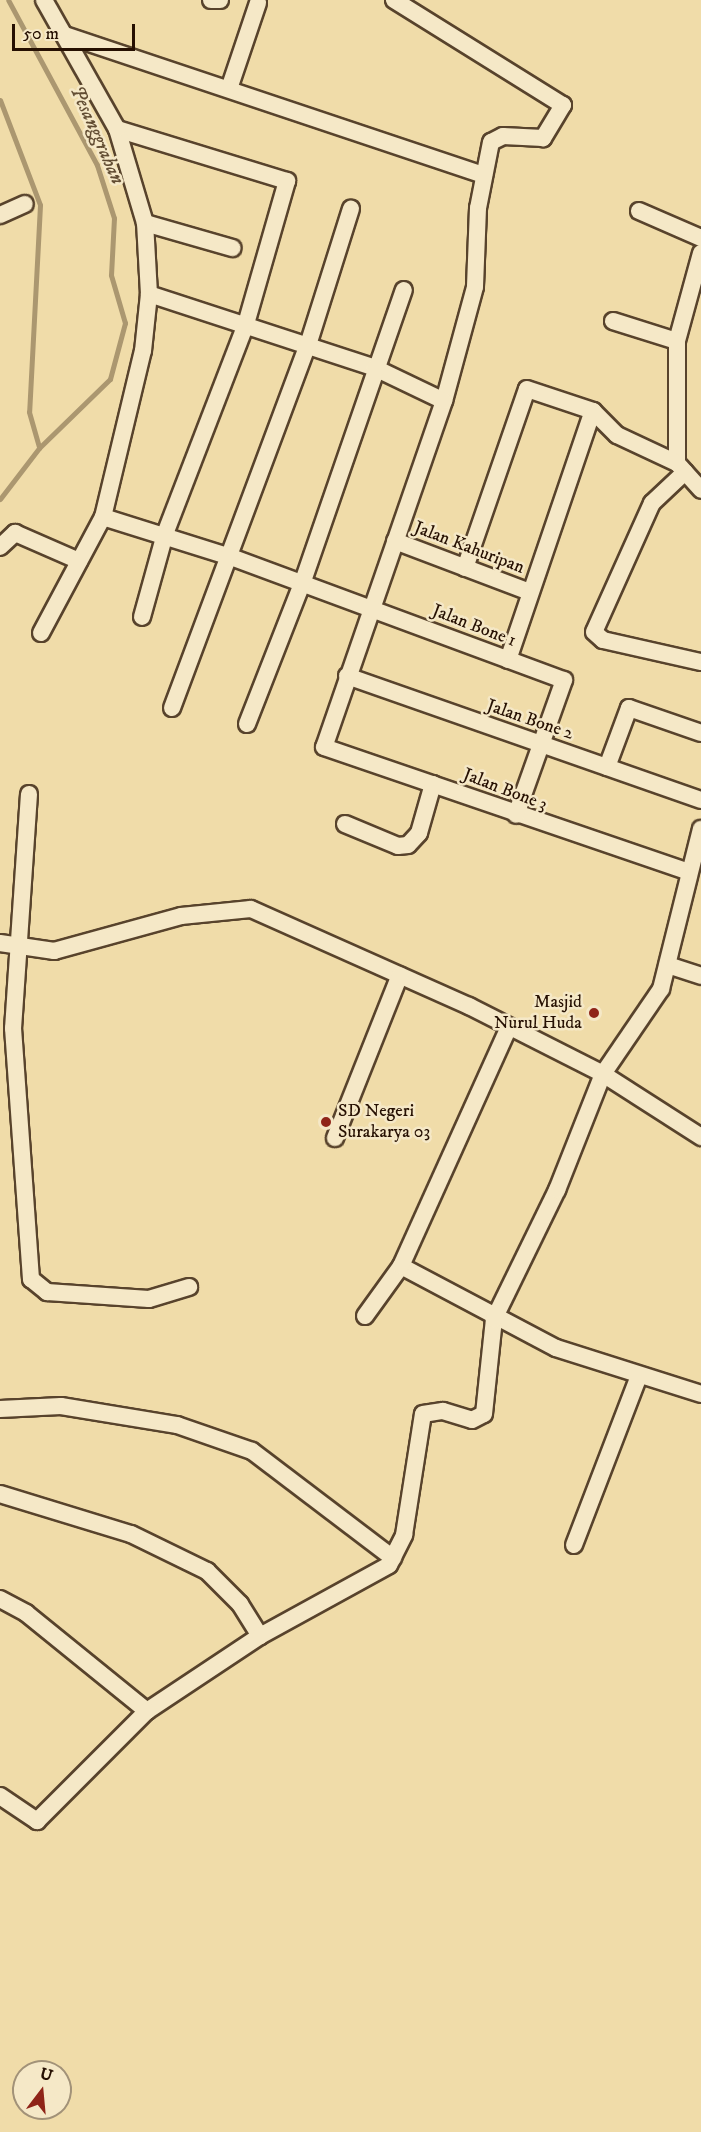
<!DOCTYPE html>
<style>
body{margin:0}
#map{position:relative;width:701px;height:2132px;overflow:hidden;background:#f0dca9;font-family:"IM FELL DW Pica",serif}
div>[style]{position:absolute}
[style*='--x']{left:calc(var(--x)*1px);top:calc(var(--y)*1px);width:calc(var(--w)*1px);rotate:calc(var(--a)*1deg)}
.stream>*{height:5px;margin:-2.5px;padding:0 2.5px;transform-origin:2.5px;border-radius:2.5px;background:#ab9770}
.roads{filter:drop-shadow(2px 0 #58432c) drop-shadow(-2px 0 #58432c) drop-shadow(0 2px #58432c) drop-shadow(0 -2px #58432c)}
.minor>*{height:16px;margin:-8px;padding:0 8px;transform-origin:8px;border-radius:8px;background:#f5e8c7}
.dots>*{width:16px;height:16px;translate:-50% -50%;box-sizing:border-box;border:3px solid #f5e8c7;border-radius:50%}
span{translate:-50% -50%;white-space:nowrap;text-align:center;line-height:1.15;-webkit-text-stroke:5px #f5e8c7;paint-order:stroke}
.street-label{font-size:18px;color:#261002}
.poi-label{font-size:18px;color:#261002}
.right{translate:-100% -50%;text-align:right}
.left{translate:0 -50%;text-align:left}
.water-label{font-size:20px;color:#624d33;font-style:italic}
.north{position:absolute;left:12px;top:2060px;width:60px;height:60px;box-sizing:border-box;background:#f5e8c7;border:2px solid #a29278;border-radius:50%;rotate:16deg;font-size:16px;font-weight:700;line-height:24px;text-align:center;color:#261002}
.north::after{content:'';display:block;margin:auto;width:21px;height:27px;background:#8f2418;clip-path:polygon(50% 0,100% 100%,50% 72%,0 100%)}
.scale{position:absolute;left:12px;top:24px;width:123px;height:27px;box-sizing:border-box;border:3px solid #261002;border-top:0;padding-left:8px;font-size:18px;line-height:21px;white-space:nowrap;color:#261002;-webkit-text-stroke:4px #f5e8c7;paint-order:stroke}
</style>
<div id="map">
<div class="stream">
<i style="--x:0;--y:100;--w:112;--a:69.1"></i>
<i style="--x:40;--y:205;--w:207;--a:93"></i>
<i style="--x:29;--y:412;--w:37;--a:74"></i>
<i style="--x:0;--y:499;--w:64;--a:-52.6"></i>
<i style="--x:39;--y:448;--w:99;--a:-44.2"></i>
<i style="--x:110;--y:379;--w:58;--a:-75"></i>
<i style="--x:125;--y:323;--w:50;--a:-106.3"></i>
<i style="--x:111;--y:275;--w:57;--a:-87"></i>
<i style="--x:114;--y:218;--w:56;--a:-107.8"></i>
<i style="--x:97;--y:165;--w:187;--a:-118.3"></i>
</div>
<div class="roads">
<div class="minor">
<i style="--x:211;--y:0;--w:9;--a:0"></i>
<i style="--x:394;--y:0;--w:199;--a:31.9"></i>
<i style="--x:563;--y:105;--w:39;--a:121"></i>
<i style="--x:543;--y:138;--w:40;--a:-177.1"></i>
<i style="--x:503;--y:136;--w:13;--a:153"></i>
<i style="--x:491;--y:142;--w:67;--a:101.1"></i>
<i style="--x:478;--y:208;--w:79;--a:92.2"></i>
<i style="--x:475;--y:287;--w:118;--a:105.2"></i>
<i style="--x:444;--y:401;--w:366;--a:109.1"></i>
<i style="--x:324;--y:747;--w:386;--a:18.9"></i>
<i style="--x:65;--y:35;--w:442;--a:18.5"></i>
<i style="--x:230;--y:86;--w:88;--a:-71.4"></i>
<i style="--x:117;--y:129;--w:178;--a:17"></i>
<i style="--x:287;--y:181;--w:149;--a:106"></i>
<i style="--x:246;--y:324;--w:225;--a:111.1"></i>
<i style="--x:165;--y:534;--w:86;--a:105.5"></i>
<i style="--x:639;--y:211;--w:68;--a:23.5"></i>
<i style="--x:0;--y:215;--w:27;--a:-24"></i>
<i style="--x:145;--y:223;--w:91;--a:16"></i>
<i style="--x:701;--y:253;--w:91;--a:105.3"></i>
<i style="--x:677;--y:341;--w:122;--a:90"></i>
<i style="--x:677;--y:463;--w:36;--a:48"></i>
<i style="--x:149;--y:294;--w:238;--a:18.1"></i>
<i style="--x:375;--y:368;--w:76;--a:25.6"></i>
<i style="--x:613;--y:321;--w:67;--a:17.4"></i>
<i style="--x:685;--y:472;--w:45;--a:136.8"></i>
<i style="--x:652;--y:503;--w:141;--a:114.2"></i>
<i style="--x:594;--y:632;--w:12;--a:42"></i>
<i style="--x:603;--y:640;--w:100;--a:12.7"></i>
<i style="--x:103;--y:517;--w:134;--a:17.4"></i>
<i style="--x:231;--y:557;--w:355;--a:20.3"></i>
<i style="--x:564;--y:680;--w:143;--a:109.6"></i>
<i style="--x:395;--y:541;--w:144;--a:20.7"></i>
<i style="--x:0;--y:547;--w:21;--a:-43"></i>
<i style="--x:15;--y:533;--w:70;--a:23.6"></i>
<i style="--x:465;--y:568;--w:189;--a:-70.9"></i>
<i style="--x:527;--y:389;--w:70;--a:18.4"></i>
<i style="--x:593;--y:411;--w:34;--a:45"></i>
<i style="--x:617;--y:435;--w:66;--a:25"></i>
<i style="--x:41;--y:633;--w:132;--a:-61.9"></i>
<i style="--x:103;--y:517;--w:171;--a:-76.5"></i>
<i style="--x:143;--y:351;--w:57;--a:-84"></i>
<i style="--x:149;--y:294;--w:71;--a:-93.2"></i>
<i style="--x:145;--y:223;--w:98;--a:-106.6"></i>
<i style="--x:117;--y:129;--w:148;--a:-119.5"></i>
<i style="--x:508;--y:660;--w:263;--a:-71.2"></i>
<i style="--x:347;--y:676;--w:375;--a:19.3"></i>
<i style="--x:172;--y:708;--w:388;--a:-69.5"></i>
<i style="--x:308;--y:345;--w:143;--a:-72.5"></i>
<i style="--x:247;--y:724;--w:150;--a:-68.6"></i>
<i style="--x:302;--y:584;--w:311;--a:-70.9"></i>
<i style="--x:607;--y:767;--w:63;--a:-69.6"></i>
<i style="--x:629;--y:708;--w:76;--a:19.1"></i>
<i style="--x:29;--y:794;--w:235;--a:93.9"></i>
<i style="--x:13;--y:1028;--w:252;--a:85.9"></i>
<i style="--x:31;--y:1279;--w:21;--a:39"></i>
<i style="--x:47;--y:1292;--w:102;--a:3.9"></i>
<i style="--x:149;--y:1299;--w:42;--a:-16.7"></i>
<i style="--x:345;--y:824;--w:57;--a:22.5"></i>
<i style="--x:398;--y:846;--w:10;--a:-6"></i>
<i style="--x:408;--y:845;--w:16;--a:-47"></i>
<i style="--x:419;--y:833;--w:51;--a:-74.1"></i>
<i style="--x:0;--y:943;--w:55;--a:8.4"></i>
<i style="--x:54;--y:951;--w:132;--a:-15.4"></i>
<i style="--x:181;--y:916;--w:70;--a:-5.7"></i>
<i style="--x:251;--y:909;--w:239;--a:24"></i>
<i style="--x:469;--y:1006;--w:150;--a:26.9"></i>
<i style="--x:603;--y:1074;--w:117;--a:32.7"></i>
<i style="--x:668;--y:965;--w:35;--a:18"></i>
<i style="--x:335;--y:1138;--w:175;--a:-68.3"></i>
<i style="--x:401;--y:1266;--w:175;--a:27.9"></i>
<i style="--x:556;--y:1348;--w:152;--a:17.6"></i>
<i style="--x:365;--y:1316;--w:62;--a:-54.2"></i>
<i style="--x:401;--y:1266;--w:262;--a:-65.7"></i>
<i style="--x:0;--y:1409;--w:61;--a:-2.8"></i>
<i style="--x:61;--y:1406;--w:118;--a:9.3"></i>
<i style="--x:177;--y:1425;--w:79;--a:19.1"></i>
<i style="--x:252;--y:1451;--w:177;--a:37.2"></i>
<i style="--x:0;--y:1494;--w:137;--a:17"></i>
<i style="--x:131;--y:1534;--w:85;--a:26"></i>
<i style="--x:207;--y:1571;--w:47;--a:45"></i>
<i style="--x:240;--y:1604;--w:38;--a:58"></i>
<i style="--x:574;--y:1545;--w:181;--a:-69"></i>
<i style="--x:0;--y:1599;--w:30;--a:28"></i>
<i style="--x:26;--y:1613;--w:156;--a:39"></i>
<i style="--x:147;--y:1711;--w:136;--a:-33.6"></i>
<i style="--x:260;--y:1636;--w:147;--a:-28.8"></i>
<i style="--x:389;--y:1565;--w:34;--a:-63"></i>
<i style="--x:404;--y:1535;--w:122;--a:-81.1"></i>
<i style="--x:423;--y:1414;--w:20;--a:-9"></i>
<i style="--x:443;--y:1411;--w:30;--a:17"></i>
<i style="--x:472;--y:1420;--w:13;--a:-27"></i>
<i style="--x:484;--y:1414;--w:96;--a:-84"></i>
<i style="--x:494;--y:1319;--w:144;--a:-64"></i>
<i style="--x:557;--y:1190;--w:125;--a:-68.4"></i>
<i style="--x:603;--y:1074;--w:103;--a:-55.7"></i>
<i style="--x:661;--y:989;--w:165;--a:-76"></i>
<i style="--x:0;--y:1796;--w:45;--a:34"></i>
<i style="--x:37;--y:1821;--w:156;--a:-45"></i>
</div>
</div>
<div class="dots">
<i style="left:594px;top:1013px;background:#8f2418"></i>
<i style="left:326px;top:1122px;background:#8f2418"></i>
</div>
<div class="street-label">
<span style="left:469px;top:548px;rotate:21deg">Jalan Kahuripan</span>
<span style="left:474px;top:626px;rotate:21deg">Jalan Bone 1</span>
<span style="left:530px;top:720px;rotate:19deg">Jalan Bone 2</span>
<span style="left:505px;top:790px;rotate:21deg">Jalan Bone 3</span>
</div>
<div class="poi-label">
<span class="right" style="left:582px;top:1013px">Masjid<br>Nurul Huda</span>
<span class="left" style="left:338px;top:1122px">SD Negeri<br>Surakarya 03</span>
</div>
<div class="water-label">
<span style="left:97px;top:135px;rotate:66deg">Pesanggrahan</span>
</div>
<div class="north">U</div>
<div class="scale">50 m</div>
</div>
